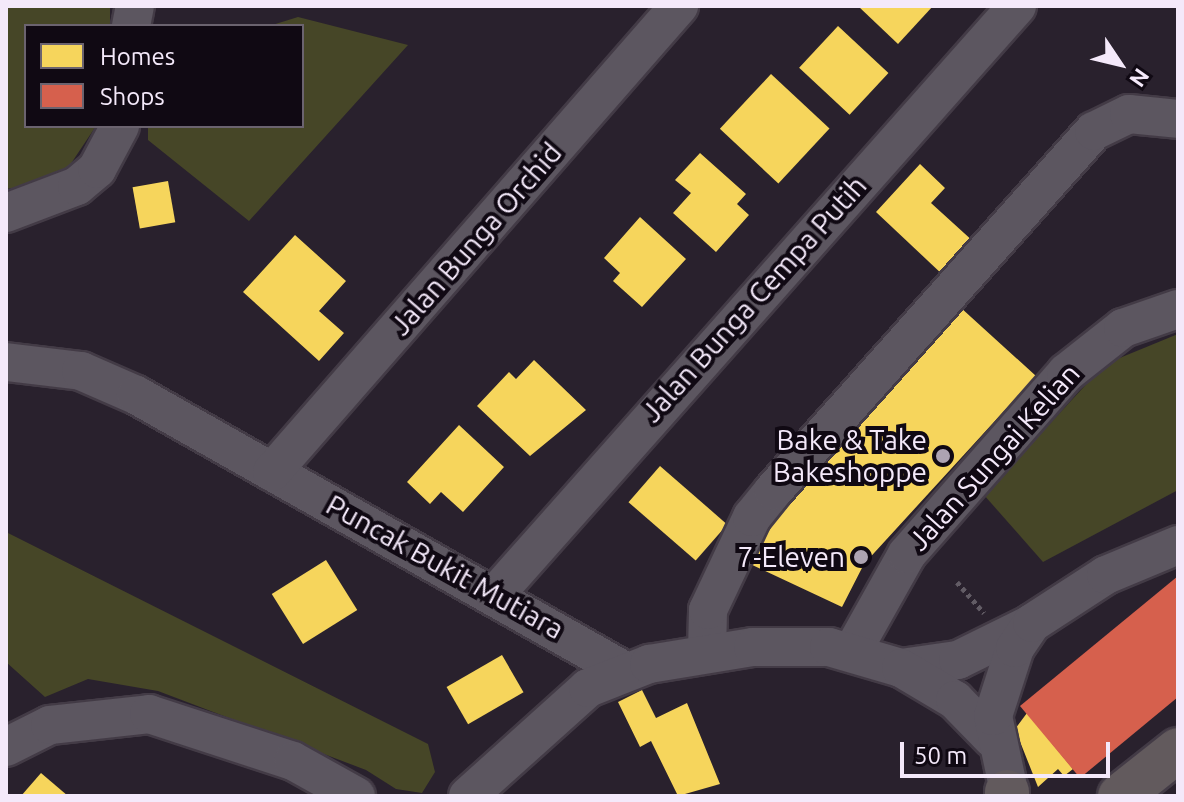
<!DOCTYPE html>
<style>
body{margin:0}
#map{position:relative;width:1184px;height:802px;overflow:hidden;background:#29212d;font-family:Ubuntu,sans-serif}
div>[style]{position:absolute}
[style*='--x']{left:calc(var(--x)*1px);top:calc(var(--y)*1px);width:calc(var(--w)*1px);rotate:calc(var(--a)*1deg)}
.green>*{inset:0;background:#464627}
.homes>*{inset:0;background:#f6d55c;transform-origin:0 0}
.shops>*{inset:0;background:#d6604d}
.path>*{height:5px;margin-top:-2.5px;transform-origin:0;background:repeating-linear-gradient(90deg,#625c65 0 4px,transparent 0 8px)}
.roads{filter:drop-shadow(2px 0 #433b46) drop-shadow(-2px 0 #433b46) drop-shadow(0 2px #433b46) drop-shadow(0 -2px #433b46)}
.minor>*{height:38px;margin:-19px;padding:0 19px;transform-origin:19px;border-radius:19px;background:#5c5660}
.major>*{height:44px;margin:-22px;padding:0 22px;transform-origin:22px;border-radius:22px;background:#625a5d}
.dots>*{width:22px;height:22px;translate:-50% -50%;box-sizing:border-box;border:4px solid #100913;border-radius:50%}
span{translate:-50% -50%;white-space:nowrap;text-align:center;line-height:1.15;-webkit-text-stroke:8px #100913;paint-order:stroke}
.street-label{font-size:28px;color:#f4e9fa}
.poi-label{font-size:28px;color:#f4e9fa}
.right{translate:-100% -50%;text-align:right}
.frame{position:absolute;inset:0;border:8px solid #f4e9fa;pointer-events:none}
.legend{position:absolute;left:24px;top:24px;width:280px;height:104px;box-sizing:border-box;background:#100913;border:2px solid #6b636f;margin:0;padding:10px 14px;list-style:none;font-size:24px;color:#f4e9fa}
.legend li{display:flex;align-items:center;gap:16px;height:40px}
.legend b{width:40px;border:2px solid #6b636f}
.north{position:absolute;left:1080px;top:24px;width:80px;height:80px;-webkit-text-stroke:6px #100913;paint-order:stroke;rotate:125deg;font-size:22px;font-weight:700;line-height:32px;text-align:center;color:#f4e9fa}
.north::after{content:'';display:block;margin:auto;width:28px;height:36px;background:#f4e9fa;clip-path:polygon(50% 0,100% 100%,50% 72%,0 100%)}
.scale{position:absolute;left:900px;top:742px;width:210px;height:36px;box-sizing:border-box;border:4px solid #f4e9fa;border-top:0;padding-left:10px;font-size:24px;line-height:28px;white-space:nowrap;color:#f4e9fa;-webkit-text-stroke:6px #100913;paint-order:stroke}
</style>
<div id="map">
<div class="green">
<i style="clip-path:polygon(6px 6px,110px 6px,110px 26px,26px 26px,26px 126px,96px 126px,60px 180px,6px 189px)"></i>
<i style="clip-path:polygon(298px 17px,408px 45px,249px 221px,148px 140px,148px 126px,302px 126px,302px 26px,269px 26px)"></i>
<i style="clip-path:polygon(1178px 334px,1178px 490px,1043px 562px,984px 495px,1105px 364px)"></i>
<i style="clip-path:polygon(6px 532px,428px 744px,435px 772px,422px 793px,396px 789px,366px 770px,158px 691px,88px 679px,45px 697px,6px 662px)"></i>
</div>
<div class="homes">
<i style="clip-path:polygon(858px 6px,933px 6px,898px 44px)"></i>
<i style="left:838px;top:26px;width:69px;height:57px;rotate:43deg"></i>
<i style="left:771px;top:74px;width:80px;height:75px;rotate:43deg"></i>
<i style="clip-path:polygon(700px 153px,746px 194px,737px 204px,749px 215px,716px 252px,673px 213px,691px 193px,675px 180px)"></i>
<i style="clip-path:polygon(920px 164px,945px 188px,931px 203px,975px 243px,944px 276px,876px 212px)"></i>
<i style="left:168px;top:181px;width:42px;height:36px;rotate:80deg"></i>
<i style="clip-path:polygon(640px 217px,686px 259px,642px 307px,613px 281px,620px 273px,604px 258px)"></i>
<i style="clip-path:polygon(295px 235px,346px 281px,319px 311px,344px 333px,319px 361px,243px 292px)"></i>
<i style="clip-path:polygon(960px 307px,1036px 376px,864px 564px,842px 607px,748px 563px,775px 509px)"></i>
<i style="clip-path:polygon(534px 360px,586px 410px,530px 456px,477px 406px,509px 372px,516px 379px)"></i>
<i style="clip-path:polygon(459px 425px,504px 467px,463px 512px,441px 492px,430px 504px,407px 482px)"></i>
<i style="left:660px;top:466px;width:89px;height:48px;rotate:41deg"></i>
<i style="left:326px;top:560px;width:59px;height:64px;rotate:58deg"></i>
<i style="left:502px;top:655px;width:43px;height:64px;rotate:60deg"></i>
<i style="clip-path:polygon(642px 690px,656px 718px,687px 703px,720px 784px,678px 796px,651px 741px,640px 747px,618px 702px)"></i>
<i style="clip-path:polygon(1027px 713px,1073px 769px,1064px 776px,1058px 769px,1038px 787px,1015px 729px)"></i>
<i style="clip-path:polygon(41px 773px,68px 796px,21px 796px)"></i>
</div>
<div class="shops">
<i style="clip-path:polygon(1178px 576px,1178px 697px,1080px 778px,1020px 706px)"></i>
</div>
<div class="path">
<i style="--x:957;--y:582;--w:41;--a:48.9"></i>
</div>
<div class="roads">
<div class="minor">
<i style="--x:131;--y:26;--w:20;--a:-79"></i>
<i style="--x:6;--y:213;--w:76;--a:-20.8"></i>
<i style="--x:77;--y:186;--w:26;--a:-40"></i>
<i style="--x:97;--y:169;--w:49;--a:-61.9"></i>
<i style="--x:6;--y:362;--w:76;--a:6.8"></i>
<i style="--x:81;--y:371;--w:60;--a:23.6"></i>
<i style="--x:136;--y:395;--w:562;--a:29.44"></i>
<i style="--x:272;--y:472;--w:619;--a:-48.87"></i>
<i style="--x:495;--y:595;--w:787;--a:-48.45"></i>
<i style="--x:707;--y:652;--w:42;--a:-88.6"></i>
<i style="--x:708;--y:610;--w:103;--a:-64.7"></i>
<i style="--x:752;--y:517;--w:33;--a:-51"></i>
<i style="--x:773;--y:491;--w:482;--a:-48.3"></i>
<i style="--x:1094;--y:131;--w:39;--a:-26"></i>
<i style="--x:1129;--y:114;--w:49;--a:5.8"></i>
<i style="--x:852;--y:652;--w:112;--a:-60.7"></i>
<i style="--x:907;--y:554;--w:241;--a:-48.7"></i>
<i style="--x:1066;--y:373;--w:73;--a:-38.3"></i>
<i style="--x:1123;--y:328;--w:58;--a:-19.1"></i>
<i style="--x:901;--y:668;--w:58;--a:-8"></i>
<i style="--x:958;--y:660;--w:79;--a:-26.2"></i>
<i style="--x:6;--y:747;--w:49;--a:-26.6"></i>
<i style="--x:50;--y:725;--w:100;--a:-6.3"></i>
<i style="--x:149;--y:714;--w:151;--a:18.1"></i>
<i style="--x:293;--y:761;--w:72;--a:29.1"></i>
<i style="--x:468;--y:796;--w:161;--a:-42"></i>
<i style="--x:588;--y:688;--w:66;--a:-21.5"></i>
<i style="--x:649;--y:664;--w:105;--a:-9.3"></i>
<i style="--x:753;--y:647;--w:76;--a:0"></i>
<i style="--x:829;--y:647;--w:75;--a:16.3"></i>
<i style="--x:901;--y:668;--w:63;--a:30.7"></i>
<i style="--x:955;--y:700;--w:54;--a:45.7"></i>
<i style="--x:1010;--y:796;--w:82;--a:-102"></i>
<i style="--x:993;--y:716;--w:71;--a:-72.1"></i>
<i style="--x:1015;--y:648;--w:30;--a:-56"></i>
<i style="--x:1032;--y:623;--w:88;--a:-33"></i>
<i style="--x:1106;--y:575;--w:78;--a:-22.6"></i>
</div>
<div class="major">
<i style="--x:1007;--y:796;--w:4;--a:-90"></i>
<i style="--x:1120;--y:796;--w:74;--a:-38.4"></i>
</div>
</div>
<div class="dots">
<i style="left:943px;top:456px;background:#ada3b2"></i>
<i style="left:861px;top:557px;background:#ada3b2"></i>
</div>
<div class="street-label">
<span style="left:476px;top:239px;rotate:-49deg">Jalan Bunga Orchid</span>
<span style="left:754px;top:299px;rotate:-48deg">Jalan Bunga Cempa Putih</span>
<span style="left:994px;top:457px;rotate:-48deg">Jalan Sungai Kelian</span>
<span style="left:445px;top:567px;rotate:29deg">Puncak Bukit Mutiara</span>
</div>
<div class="poi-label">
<span class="right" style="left:927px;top:456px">Bake &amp; Take<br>Bakeshoppe</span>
<span class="right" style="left:845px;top:557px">7-Eleven</span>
</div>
<div class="frame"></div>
<ul class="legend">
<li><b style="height:22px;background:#f6d55c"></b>Homes</li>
<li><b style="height:22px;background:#d6604d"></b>Shops</li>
</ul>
<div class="north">N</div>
<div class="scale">50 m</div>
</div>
